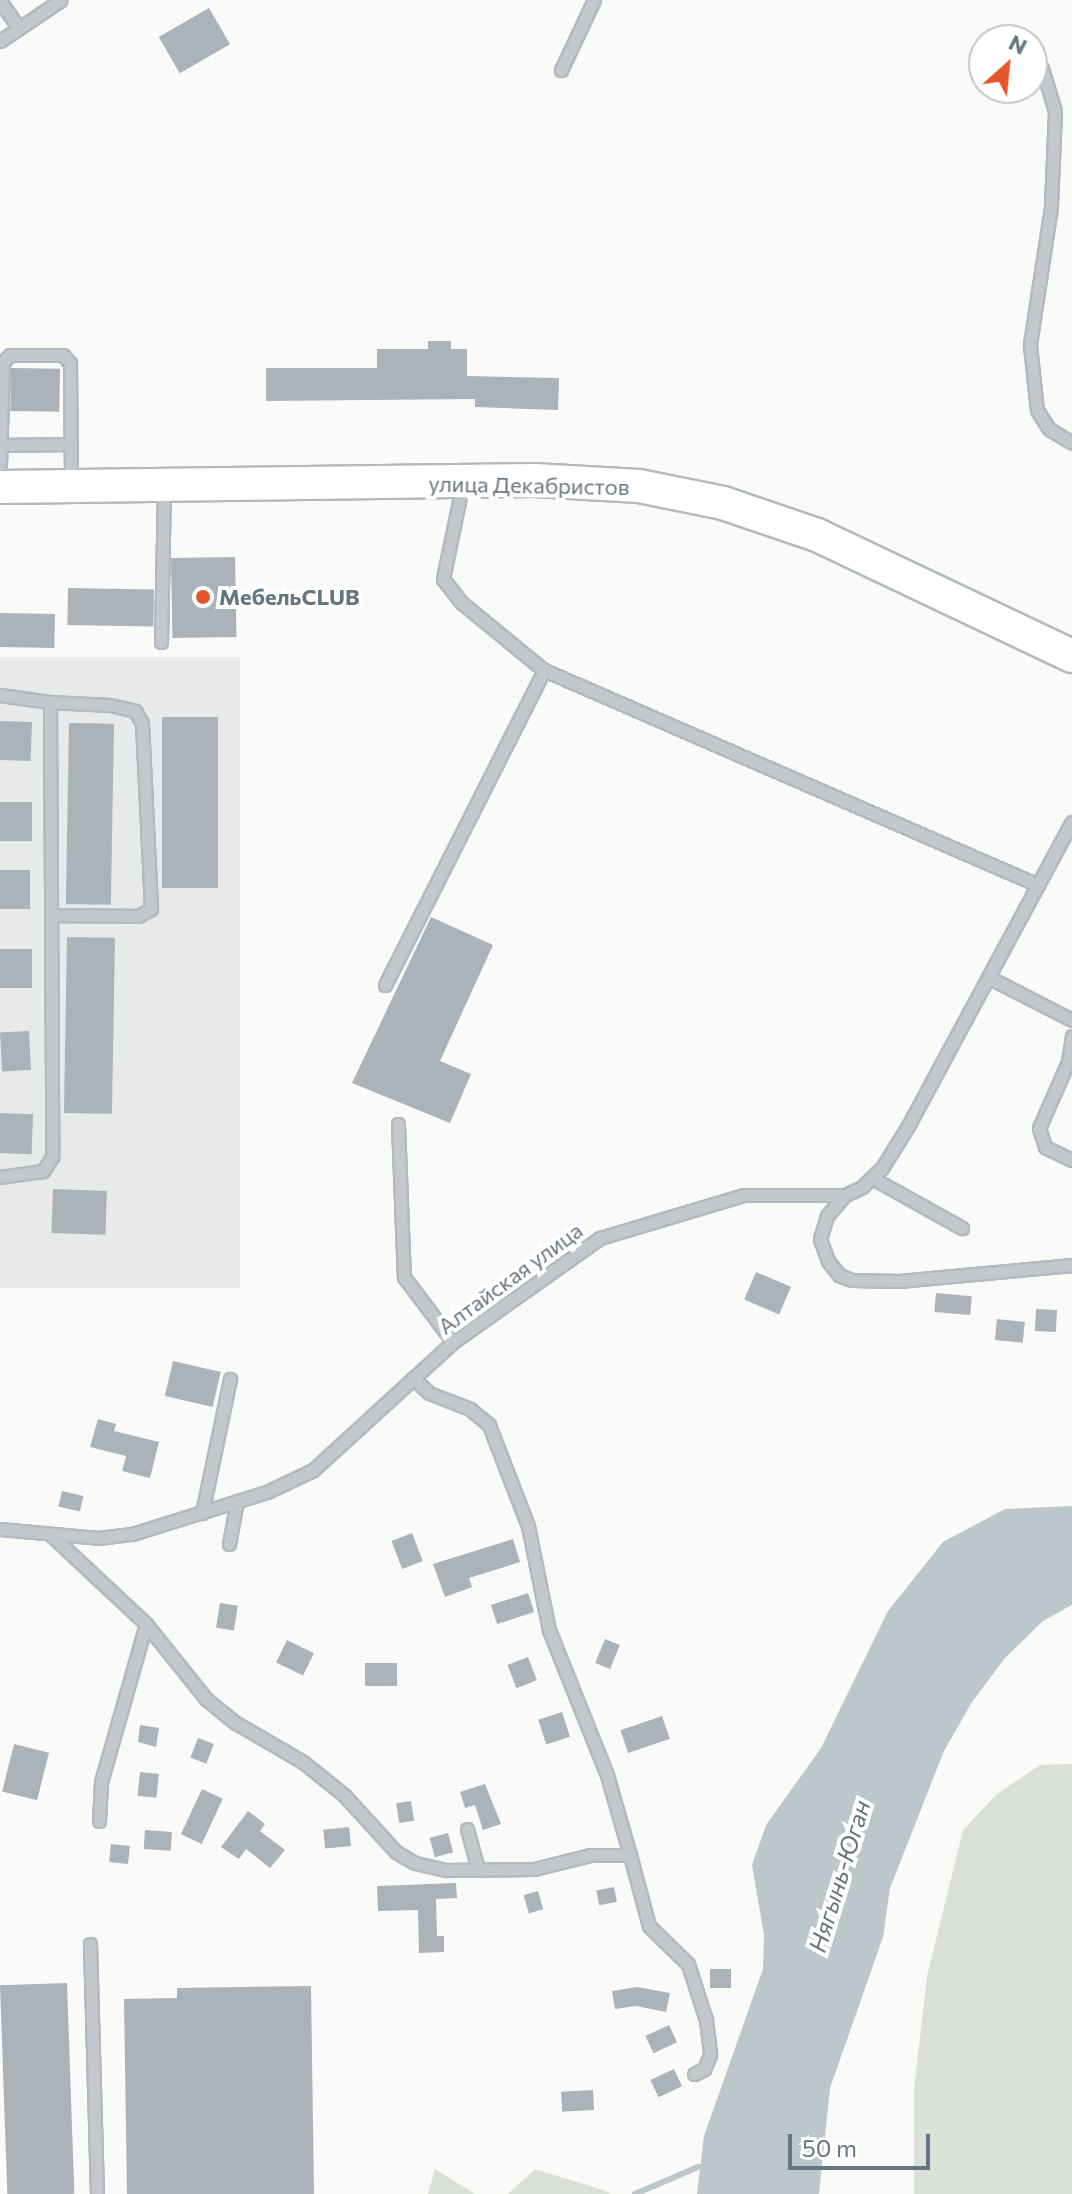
<!DOCTYPE html>
<meta charset="utf-8">
<style>
body{margin:0}
#map{position:relative;width:1072px;height:2194px;overflow:hidden;background:#fafaf8;font-family:Commissioner,sans-serif}
div>[style]{position:absolute}
[style*='--x']{left:calc(var(--x)*1px);top:calc(var(--y)*1px);width:calc(var(--w)*1px);rotate:calc(var(--a)*1deg)}
.built>*{inset:0;background:#e8e9e9;transform-origin:0 0}
.green>*{inset:0;background:#dadfd7}
.water>*{inset:0;background:#bbc7cb}
.stream>*{height:6px;margin:-3px;padding:0 3px;transform-origin:3px;border-radius:3px;background:#bbc7cb}
.building>*{inset:0;background:#aab3b9;transform-origin:0 0}
.roads{filter:drop-shadow(2px 0 #b3babf) drop-shadow(-2px 0 #b3babf) drop-shadow(0 2px #b3babf) drop-shadow(0 -2px #b3babf)}
.service>*{height:11px;margin:-5.5px;padding:0 5.5px;transform-origin:5.5px;border-radius:5.5px;background:#c3c8cc}
.secondary>*{height:32px;margin:-16px;padding:0 16px;transform-origin:16px;border-radius:16px;background:#fff}
.dots>*{width:22px;height:22px;translate:-50% -50%;box-sizing:border-box;border:4px solid #fff;border-radius:50%}
span{translate:-50% -50%;white-space:nowrap;text-align:center;line-height:1.15;-webkit-text-stroke:8px #fff;paint-order:stroke}
.street-label{font-size:22px;color:#657683}
.poi-label{font-size:22px;color:#657683;font-weight:700}
.left{translate:0 -50%;text-align:left}
.water-label{font-size:24px;color:#60757c;font-style:italic}
.north{position:absolute;left:968px;top:24px;width:80px;height:80px;box-sizing:border-box;background:#fff;border:2px solid #c1c8cd;border-radius:50%;rotate:27deg;font-size:22px;font-weight:700;line-height:32px;text-align:center;color:#657683}
.north::after{content:'';display:block;margin:auto;width:28px;height:36px;background:#e4572e;clip-path:polygon(50% 0,100% 100%,50% 72%,0 100%)}
.scale{position:absolute;left:788px;top:2134px;width:142px;height:36px;box-sizing:border-box;border:4px solid #657683;border-top:0;padding-left:10px;font-size:24px;line-height:28px;white-space:nowrap;color:#657683;-webkit-text-stroke:6px #fff;paint-order:stroke}
</style>
<div id="map">
<div class="built">
<i style="left:0;top:657px;width:240px;height:631px"></i>
</div>
<div class="green">
<i style="clip-path:polygon(1072px 1764px,1072px 2194px,914px 2194px,914px 2090px,927px 1976px,963px 1830px,997px 1794px,1040px 1765px)"></i>
<i style="clip-path:polygon(435px 2169px,475px 2194px,428px 2194px)"></i>
<i style="clip-path:polygon(535px 2169px,606px 2191px,611px 2194px,508px 2194px)"></i>
</div>
<div class="water">
<i style="clip-path:polygon(1072px 1506px,1072px 1605px,1043px 1621px,1005px 1658px,972px 1702px,944px 1751px,890px 1888px,883px 1937px,830px 2088px,819px 2194px,697px 2194px,704px 2136px,763px 1969px,764px 1935px,752px 1865px,766px 1825px,821px 1748px,888px 1611px,943px 1542px,1005px 1509px)"></i>
</div>
<div class="stream">
<i style="--x:635;--y:2194;--w:69;--a:-23.2"></i>
</div>
<div class="building">
<i style="left:209px;top:8px;width:42px;height:58px;rotate:60deg"></i>
<i style="clip-path:polygon(428px 341px,451px 341px,451px 349px,467px 349px,467px 376px,559px 378px,558px 410px,475px 407px,475px 399px,266px 401px,266px 368px,377px 368px,377px 349px,428px 349px)"></i>
<i style="left:11px;top:368px;width:49px;height:43px;rotate:1deg"></i>
<i style="left:235px;top:557px;width:80px;height:64px;rotate:89deg"></i>
<i style="left:68px;top:588px;width:86px;height:37px;rotate:1deg"></i>
<i style="left:0;top:613px;width:55px;height:34px;rotate:1deg"></i>
<i style="left:162px;top:717px;width:56px;height:171px"></i>
<i style="left:0;top:721px;width:32px;height:39px;rotate:2deg"></i>
<i style="left:69px;top:723px;width:45px;height:181px;rotate:1deg"></i>
<i style="left:0;top:802px;width:32px;height:39px"></i>
<i style="left:0;top:870px;width:30px;height:39px"></i>
<i style="clip-path:polygon(431px 917px,493px 945px,440px 1061px,471px 1074px,450px 1123px,352px 1083px)"></i>
<i style="left:67px;top:937px;width:48px;height:176px;rotate:1deg"></i>
<i style="left:0;top:949px;width:32px;height:39px"></i>
<i style="left:29px;top:1031px;width:39px;height:29px;rotate:87deg"></i>
<i style="left:0;top:1113px;width:33px;height:40px;rotate:2deg"></i>
<i style="left:53px;top:1189px;width:54px;height:44px;rotate:2deg"></i>
<i style="left:756px;top:1272px;width:38px;height:30px;rotate:23deg"></i>
<i style="left:936px;top:1293px;width:36px;height:19px;rotate:5deg"></i>
<i style="left:1036px;top:1309px;width:21px;height:22px;rotate:3deg"></i>
<i style="left:997px;top:1319px;width:28px;height:21px;rotate:6deg"></i>
<i style="left:173px;top:1361px;width:49px;height:36px;rotate:13deg"></i>
<i style="clip-path:polygon(98px 1419px,116px 1424px,114px 1431px,159px 1442px,150px 1478px,122px 1471px,126px 1456px,90px 1447px)"></i>
<i style="left:62px;top:1491px;width:22px;height:16px;rotate:13deg"></i>
<i style="left:412px;top:1533px;width:30px;height:22px;rotate:69deg"></i>
<i style="clip-path:polygon(513px 1539px,520px 1562px,469px 1578px,472px 1587px,445px 1597px,433px 1564px)"></i>
<i style="left:528px;top:1593px;width:20px;height:39px;rotate:72deg"></i>
<i style="left:220px;top:1603px;width:18px;height:25px;rotate:9deg"></i>
<i style="left:605px;top:1639px;width:16px;height:26px;rotate:22deg"></i>
<i style="left:287px;top:1640px;width:30px;height:25px;rotate:26deg"></i>
<i style="left:528px;top:1657px;width:25px;height:22px;rotate:69deg"></i>
<i style="left:397px;top:1663px;width:23px;height:32px;rotate:90deg"></i>
<i style="left:562px;top:1712px;width:26px;height:25px;rotate:72deg"></i>
<i style="left:662px;top:1716px;width:24px;height:44px;rotate:71deg"></i>
<i style="clip-path:polygon(140px 1725px,159px 1728px,156px 1747px,138px 1742px)"></i>
<i style="left:198px;top:1738px;width:17px;height:21px;rotate:21deg"></i>
<i style="left:14px;top:1744px;width:36px;height:49px;rotate:14deg"></i>
<i style="left:140px;top:1772px;width:19px;height:24px;rotate:6deg"></i>
<i style="clip-path:polygon(485px 1784px,501px 1824px,483px 1830px,475px 1805px,465px 1808px,460px 1792px)"></i>
<i style="left:202px;top:1789px;width:23px;height:50px;rotate:25deg"></i>
<i style="left:411px;top:1801px;width:20px;height:15px;rotate:81deg"></i>
<i style="clip-path:polygon(248px 1811px,265px 1824px,260px 1831px,285px 1850px,270px 1868px,246px 1849px,239px 1859px,221px 1847px)"></i>
<i style="left:349px;top:1827px;width:19px;height:26px;rotate:84deg"></i>
<i style="left:145px;top:1830px;width:27px;height:19px;rotate:4deg"></i>
<i style="left:448px;top:1833px;width:20px;height:19px;rotate:75deg"></i>
<i style="left:111px;top:1844px;width:19px;height:18px;rotate:6deg"></i>
<i style="clip-path:polygon(456px 1883px,457px 1898px,436px 1899px,437px 1936px,444px 1936px,444px 1952px,419px 1953px,418px 1910px,378px 1911px,377px 1886px)"></i>
<i style="left:614px;top:1887px;width:15px;height:18px;rotate:79deg"></i>
<i style="left:538px;top:1891px;width:19px;height:15px;rotate:74deg"></i>
<i style="left:710px;top:1969px;width:21px;height:19px"></i>
<i style="left:67px;top:1983px;width:211px;height:67px;rotate:88deg"></i>
<i style="clip-path:polygon(311px 1986px,314px 2194px,127px 2194px,124px 1999px,177px 1998px,177px 1988px)"></i>
<i style="clip-path:polygon(637px 1987px,670px 1993px,666px 2012px,636px 2006px,615px 2009px,612px 1991px)"></i>
<i style="left:669px;top:2025px;width:19px;height:26px;rotate:65deg"></i>
<i style="left:674px;top:2069px;width:19px;height:26px;rotate:65deg"></i>
<i style="left:593px;top:2090px;width:20px;height:32px;rotate:87deg"></i>
</div>
<div class="roads">
<div class="service">
<i style="--x:0;--y:1;--w:33;--a:55"></i>
<i style="--x:0;--y:41;--w:73;--a:-33.9"></i>
<i style="--x:1042;--y:68;--w:45;--a:73.2"></i>
<i style="--x:1055;--y:111;--w:96;--a:92.4"></i>
<i style="--x:1051;--y:207;--w:140;--a:98.7"></i>
<i style="--x:1030;--y:345;--w:65;--a:83.9"></i>
<i style="--x:1037;--y:410;--w:22;--a:58"></i>
<i style="--x:1049;--y:429;--w:27;--a:31"></i>
<i style="--x:561;--y:70;--w:77;--a:-64.8"></i>
<i style="--x:0;--y:445;--w:71;--a:-0.8"></i>
<i style="--x:0;--y:464;--w:102;--a:-88.3"></i>
<i style="--x:3;--y:362;--w:10;--a:-45"></i>
<i style="--x:10;--y:355;--w:53;--a:0"></i>
<i style="--x:63;--y:355;--w:11;--a:49"></i>
<i style="--x:70;--y:363;--w:122;--a:89.5"></i>
<i style="--x:463;--y:482;--w:99;--a:101.7"></i>
<i style="--x:443;--y:579;--w:31;--a:52"></i>
<i style="--x:462;--y:603;--w:106;--a:39.3"></i>
<i style="--x:161;--y:642;--w:156;--a:-88.9"></i>
<i style="--x:0;--y:695;--w:50;--a:8"></i>
<i style="--x:50;--y:702;--w:455;--a:89.7"></i>
<i style="--x:52;--y:1157;--w:17;--a:123"></i>
<i style="--x:43;--y:1171;--w:43;--a:172.1"></i>
<i style="--x:50;--y:702;--w:60;--a:2.9"></i>
<i style="--x:110;--y:705;--w:26;--a:13"></i>
<i style="--x:135;--y:711;--w:14;--a:60"></i>
<i style="--x:142;--y:723;--w:186;--a:87.2"></i>
<i style="--x:151;--y:909;--w:15;--a:152"></i>
<i style="--x:138;--y:916;--w:86;--a:-179.3"></i>
<i style="--x:988;--y:977;--w:94;--a:27.1"></i>
<i style="--x:385;--y:985;--w:353;--a:-63.2"></i>
<i style="--x:544;--y:670;--w:539;--a:23.52"></i>
<i style="--x:1072;--y:1036;--w:26;--a:99"></i>
<i style="--x:1068;--y:1062;--w:72;--a:113.7"></i>
<i style="--x:1039;--y:1128;--w:20;--a:72"></i>
<i style="--x:1045;--y:1147;--w:30;--a:26"></i>
<i style="--x:398;--y:1124;--w:153;--a:87.8"></i>
<i style="--x:404;--y:1277;--w:81;--a:53"></i>
<i style="--x:874;--y:1179;--w:101;--a:29.1"></i>
<i style="--x:845;--y:1195;--w:28;--a:131"></i>
<i style="--x:827;--y:1216;--w:24;--a:107"></i>
<i style="--x:820;--y:1239;--w:23;--a:70"></i>
<i style="--x:828;--y:1261;--w:18;--a:52"></i>
<i style="--x:839;--y:1275;--w:14;--a:21"></i>
<i style="--x:852;--y:1280;--w:47;--a:1.2"></i>
<i style="--x:899;--y:1281;--w:174;--a:-5.3"></i>
<i style="--x:413;--y:1378;--w:22;--a:43"></i>
<i style="--x:429;--y:1393;--w:44;--a:21.3"></i>
<i style="--x:470;--y:1409;--w:25;--a:40"></i>
<i style="--x:489;--y:1425;--w:108;--a:68.9"></i>
<i style="--x:528;--y:1526;--w:106;--a:78.6"></i>
<i style="--x:549;--y:1630;--w:156;--a:68.2"></i>
<i style="--x:607;--y:1775;--w:83;--a:74"></i>
<i style="--x:202;--y:1513;--w:137;--a:-78.2"></i>
<i style="--x:0;--y:1529;--w:98;--a:5.2"></i>
<i style="--x:98;--y:1538;--w:34;--a:-7"></i>
<i style="--x:132;--y:1534;--w:141;--a:-17.3"></i>
<i style="--x:267;--y:1492;--w:51;--a:-25.6"></i>
<i style="--x:313;--y:1470;--w:190;--a:-42.4"></i>
<i style="--x:453;--y:1342;--w:180;--a:-35.3"></i>
<i style="--x:600;--y:1238;--w:149;--a:-16.7"></i>
<i style="--x:743;--y:1195;--w:102;--a:0"></i>
<i style="--x:845;--y:1195;--w:19;--a:-25"></i>
<i style="--x:862;--y:1187;--w:28;--a:-44"></i>
<i style="--x:882;--y:1168;--w:49;--a:-58.2"></i>
<i style="--x:908;--y:1126;--w:345;--a:-61.7"></i>
<i style="--x:51;--y:1535;--w:130;--a:43.1"></i>
<i style="--x:146;--y:1624;--w:96;--a:51.3"></i>
<i style="--x:206;--y:1699;--w:38;--a:39"></i>
<i style="--x:236;--y:1723;--w:78;--a:30.2"></i>
<i style="--x:303;--y:1762;--w:53;--a:38.8"></i>
<i style="--x:344;--y:1795;--w:77;--a:47.6"></i>
<i style="--x:396;--y:1852;--w:22;--a:30"></i>
<i style="--x:415;--y:1863;--w:32;--a:13"></i>
<i style="--x:446;--y:1870;--w:88;--a:-0.7"></i>
<i style="--x:534;--y:1869;--w:58;--a:-14"></i>
<i style="--x:590;--y:1855;--w:40;--a:0"></i>
<i style="--x:630;--y:1855;--w:73;--a:75"></i>
<i style="--x:649;--y:1926;--w:54;--a:44.3"></i>
<i style="--x:688;--y:1964;--w:59;--a:72.2"></i>
<i style="--x:706;--y:2020;--w:35;--a:83"></i>
<i style="--x:710;--y:2055;--w:15;--a:113"></i>
<i style="--x:704;--y:2069;--w:11;--a:153"></i>
<i style="--x:229;--y:1544;--w:44;--a:-79.5"></i>
<i style="--x:99;--y:1821;--w:39;--a:-87"></i>
<i style="--x:101;--y:1782;--w:164;--a:-74.1"></i>
<i style="--x:467;--y:1829;--w:41;--a:74.6"></i>
<i style="--x:90;--y:1944;--w:250;--a:88.4"></i>
</div>
<div class="secondary">
<i style="--x:0;--y:487;--w:534;--a:-0.75"></i>
<i style="--x:534;--y:480;--w:105;--a:3.3"></i>
<i style="--x:639;--y:486;--w:86;--a:11.4"></i>
<i style="--x:723;--y:503;--w:99;--a:18.8"></i>
<i style="--x:817;--y:535;--w:282;--a:25.4"></i>
</div>
</div>
<div class="dots">
<i style="left:203px;top:597px;background:#e4572e"></i>
</div>
<div class="street-label">
<span style="left:529px;top:485px;rotate:1deg">улица Декабристов</span>
<span style="left:510px;top:1278px;rotate:-36deg">Алтайская улица</span>
</div>
<div class="poi-label">
<span class="left" style="left:219px;top:597px">МебельCLUB</span>
</div>
<div class="water-label">
<span style="left:839px;top:1876px;rotate:-73deg">Нягынь-Юган</span>
</div>
<div class="north">N</div>
<div class="scale">50 m</div>
</div>
